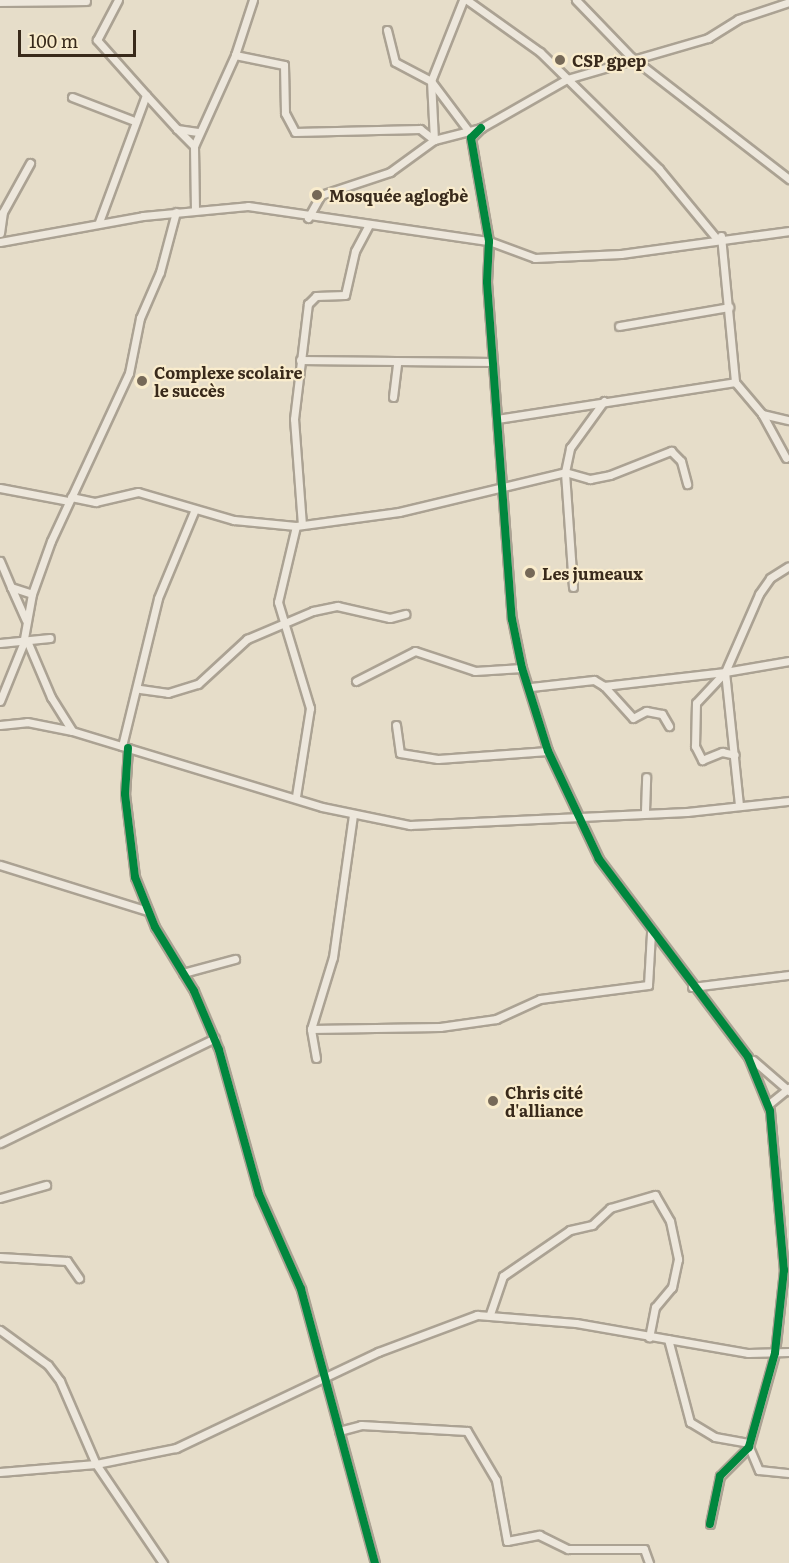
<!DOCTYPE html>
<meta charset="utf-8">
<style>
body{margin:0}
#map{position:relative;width:789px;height:1563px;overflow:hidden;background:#e6ddc9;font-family:Literata,serif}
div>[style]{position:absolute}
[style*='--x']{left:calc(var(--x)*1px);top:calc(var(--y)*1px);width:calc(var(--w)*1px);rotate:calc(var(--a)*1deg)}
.roads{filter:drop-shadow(2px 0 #aba293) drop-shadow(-2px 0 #aba293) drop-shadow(0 2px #aba293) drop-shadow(0 -2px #aba293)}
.street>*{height:7px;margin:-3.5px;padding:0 3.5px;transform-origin:3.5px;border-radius:3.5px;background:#ede7dc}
.cycleway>*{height:8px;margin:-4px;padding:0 4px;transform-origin:4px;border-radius:4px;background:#00873e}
.dots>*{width:16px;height:16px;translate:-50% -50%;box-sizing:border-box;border:3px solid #f9eccd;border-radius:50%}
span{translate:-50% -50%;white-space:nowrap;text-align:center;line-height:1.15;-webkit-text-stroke:4.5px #f9eccd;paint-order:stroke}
.poi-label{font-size:16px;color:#392a1b;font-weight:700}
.left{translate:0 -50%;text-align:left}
.scale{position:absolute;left:18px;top:30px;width:118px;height:27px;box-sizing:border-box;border:3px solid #392a1b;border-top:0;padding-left:8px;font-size:18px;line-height:21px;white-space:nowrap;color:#392a1b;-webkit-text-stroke:4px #f9eccd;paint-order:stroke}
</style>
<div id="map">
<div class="roads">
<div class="street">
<i style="--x:467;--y:0;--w:90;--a:35.5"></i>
<i style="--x:540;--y:52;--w:167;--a:44.5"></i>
<i style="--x:659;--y:169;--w:91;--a:50.4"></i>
<i style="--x:576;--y:0;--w:79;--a:46"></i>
<i style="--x:631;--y:57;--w:200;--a:37.7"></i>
<i style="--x:0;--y:2;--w:86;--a:-0.7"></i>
<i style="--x:387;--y:30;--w:33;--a:76"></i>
<i style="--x:395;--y:62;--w:41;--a:27.8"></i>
<i style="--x:431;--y:81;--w:65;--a:53.1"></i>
<i style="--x:235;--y:55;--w:50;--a:11.5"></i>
<i style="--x:284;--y:65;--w:48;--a:88.8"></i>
<i style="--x:285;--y:113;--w:21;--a:62"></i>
<i style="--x:295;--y:132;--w:125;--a:-1.4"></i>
<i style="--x:420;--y:129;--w:18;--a:38"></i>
<i style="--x:434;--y:140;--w:59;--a:-92.9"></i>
<i style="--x:431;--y:81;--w:87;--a:-68.4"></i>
<i style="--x:146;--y:95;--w:46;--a:47.6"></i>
<i style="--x:72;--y:97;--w:64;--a:21"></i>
<i style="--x:481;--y:128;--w:14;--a:135"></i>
<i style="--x:471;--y:138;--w:105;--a:80.1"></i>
<i style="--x:489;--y:241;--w:41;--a:92.8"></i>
<i style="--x:487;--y:282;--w:338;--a:85.8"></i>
<i style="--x:512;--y:619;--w:50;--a:78.5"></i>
<i style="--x:522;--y:668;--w:87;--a:72.6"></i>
<i style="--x:548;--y:751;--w:119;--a:64.7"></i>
<i style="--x:599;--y:859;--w:248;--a:53"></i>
<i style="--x:748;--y:1057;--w:58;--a:67.8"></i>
<i style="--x:770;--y:1111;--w:160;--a:85"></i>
<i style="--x:784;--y:1270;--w:83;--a:96.2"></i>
<i style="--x:775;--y:1353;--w:98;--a:105.5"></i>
<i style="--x:749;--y:1447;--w:41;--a:135"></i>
<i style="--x:720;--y:1476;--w:49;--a:101.8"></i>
<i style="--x:194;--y:146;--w:24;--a:-135"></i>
<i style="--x:177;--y:129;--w:21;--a:8"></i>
<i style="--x:195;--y:210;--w:64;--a:-90.9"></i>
<i style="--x:194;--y:146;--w:100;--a:-65.7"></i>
<i style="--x:235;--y:55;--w:58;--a:-71.9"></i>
<i style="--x:308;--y:218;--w:26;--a:-61"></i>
<i style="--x:321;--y:195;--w:73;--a:-18.4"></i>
<i style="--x:390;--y:172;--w:54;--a:-36"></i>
<i style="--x:434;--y:140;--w:49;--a:-14.3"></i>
<i style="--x:481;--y:128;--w:99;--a:-29.7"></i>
<i style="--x:567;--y:79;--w:147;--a:-16.2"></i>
<i style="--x:708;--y:38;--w:36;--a:-32"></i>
<i style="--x:738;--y:19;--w:54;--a:-18.4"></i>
<i style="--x:99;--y:222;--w:135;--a:-69.7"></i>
<i style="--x:146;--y:95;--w:74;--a:-131.7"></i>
<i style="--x:97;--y:40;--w:45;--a:-62.3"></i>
<i style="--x:0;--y:233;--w:21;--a:-82"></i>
<i style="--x:3;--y:212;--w:56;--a:-61.1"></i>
<i style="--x:721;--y:236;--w:147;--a:84.5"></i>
<i style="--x:735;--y:382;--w:42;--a:49.8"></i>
<i style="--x:762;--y:414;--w:50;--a:61.4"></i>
<i style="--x:0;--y:242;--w:145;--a:-10.3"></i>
<i style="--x:143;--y:216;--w:105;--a:-5.4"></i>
<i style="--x:248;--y:206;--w:244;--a:8.3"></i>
<i style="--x:489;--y:241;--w:49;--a:20.3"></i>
<i style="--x:535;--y:258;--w:86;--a:-2.7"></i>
<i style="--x:621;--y:254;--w:170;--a:-7.8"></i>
<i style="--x:619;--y:326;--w:112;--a:-9.8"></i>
<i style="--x:300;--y:360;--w:193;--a:0.6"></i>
<i style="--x:393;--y:397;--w:34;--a:-83"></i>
<i style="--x:762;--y:414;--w:28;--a:13"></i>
<i style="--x:497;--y:419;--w:241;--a:-8.8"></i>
<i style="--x:0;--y:488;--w:69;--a:10.8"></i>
<i style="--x:71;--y:497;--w:25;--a:12"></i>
<i style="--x:95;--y:502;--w:44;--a:-13.1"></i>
<i style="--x:138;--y:492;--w:100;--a:16.3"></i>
<i style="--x:234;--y:520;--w:62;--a:5.5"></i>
<i style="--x:296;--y:526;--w:78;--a:103.3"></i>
<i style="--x:278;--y:602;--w:111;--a:73.2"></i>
<i style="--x:310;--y:708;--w:89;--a:99"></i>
<i style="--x:302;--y:525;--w:106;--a:-94.3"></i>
<i style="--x:294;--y:419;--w:116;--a:-83.1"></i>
<i style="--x:308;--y:304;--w:11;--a:-45"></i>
<i style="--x:316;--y:296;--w:29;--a:-2"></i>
<i style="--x:345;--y:295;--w:45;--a:-77.2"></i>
<i style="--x:355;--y:251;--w:30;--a:-62"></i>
<i style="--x:296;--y:526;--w:104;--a:-7.7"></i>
<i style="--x:399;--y:512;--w:171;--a:-13.5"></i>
<i style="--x:565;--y:472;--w:26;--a:16"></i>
<i style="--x:590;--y:479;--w:20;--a:-11"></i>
<i style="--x:610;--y:475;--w:66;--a:-21.5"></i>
<i style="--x:671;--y:451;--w:14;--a:45"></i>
<i style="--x:681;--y:461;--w:24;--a:75"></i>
<i style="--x:0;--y:561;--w:28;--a:67"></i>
<i style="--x:11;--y:587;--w:22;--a:18"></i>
<i style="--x:11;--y:587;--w:36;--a:66"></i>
<i style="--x:573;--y:587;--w:115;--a:-94"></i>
<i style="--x:565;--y:472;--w:25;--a:-78"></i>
<i style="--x:570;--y:448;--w:58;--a:-54.1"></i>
<i style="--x:0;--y:643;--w:50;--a:-5.7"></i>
<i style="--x:28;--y:643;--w:59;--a:66.9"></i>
<i style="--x:51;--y:697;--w:40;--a:58"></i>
<i style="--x:725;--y:672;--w:42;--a:133.1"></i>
<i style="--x:696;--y:703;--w:43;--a:91.3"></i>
<i style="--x:695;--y:746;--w:16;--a:63"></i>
<i style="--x:702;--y:760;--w:22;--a:-22"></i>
<i style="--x:722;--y:752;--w:13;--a:13"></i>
<i style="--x:356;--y:681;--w:66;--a:-27"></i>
<i style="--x:415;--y:651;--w:63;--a:18.4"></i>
<i style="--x:475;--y:671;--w:47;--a:-3.7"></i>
<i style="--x:604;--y:686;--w:43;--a:47.8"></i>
<i style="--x:633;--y:718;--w:15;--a:-28"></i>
<i style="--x:646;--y:711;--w:16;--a:11"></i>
<i style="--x:662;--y:714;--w:14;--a:60"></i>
<i style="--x:531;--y:687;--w:63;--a:-6.3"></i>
<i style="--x:594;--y:680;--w:12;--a:31"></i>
<i style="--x:604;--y:686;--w:122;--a:-6.6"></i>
<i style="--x:725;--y:672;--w:85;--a:-66.4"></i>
<i style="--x:759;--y:594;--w:19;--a:-55"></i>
<i style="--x:770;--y:578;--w:22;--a:-32"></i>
<i style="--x:140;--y:689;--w:28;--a:8"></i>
<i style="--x:168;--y:693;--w:31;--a:-17"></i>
<i style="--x:198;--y:684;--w:67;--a:-42.6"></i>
<i style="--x:247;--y:639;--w:72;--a:-23"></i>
<i style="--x:313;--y:611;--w:25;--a:-12"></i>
<i style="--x:337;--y:606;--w:54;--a:12.8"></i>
<i style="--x:390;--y:618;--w:16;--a:-15"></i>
<i style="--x:0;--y:701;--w:61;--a:-68"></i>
<i style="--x:23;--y:644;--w:51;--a:-79.8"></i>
<i style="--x:32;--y:594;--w:56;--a:-70.3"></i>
<i style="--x:51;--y:541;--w:185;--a:-65.1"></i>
<i style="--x:129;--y:373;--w:56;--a:-78.7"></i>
<i style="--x:140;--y:318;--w:50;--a:-66.5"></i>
<i style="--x:160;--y:272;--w:62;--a:-75.1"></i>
<i style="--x:0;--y:725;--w:27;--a:-6"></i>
<i style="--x:27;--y:722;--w:46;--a:11.3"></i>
<i style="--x:72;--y:731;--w:261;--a:16.9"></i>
<i style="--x:322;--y:807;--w:90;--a:11.6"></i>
<i style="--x:410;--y:825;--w:277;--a:-2.7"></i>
<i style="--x:687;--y:812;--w:103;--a:-6.2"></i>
<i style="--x:396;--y:725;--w:28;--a:82"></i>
<i style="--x:400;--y:753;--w:38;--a:9"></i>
<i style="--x:438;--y:759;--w:110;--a:-4.2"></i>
<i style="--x:122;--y:746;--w:152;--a:-76.3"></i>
<i style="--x:158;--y:598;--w:96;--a:-67.4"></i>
<i style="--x:128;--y:748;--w:46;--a:93.7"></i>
<i style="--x:125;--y:794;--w:84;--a:83.1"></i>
<i style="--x:135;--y:877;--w:54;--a:68.2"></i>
<i style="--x:155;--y:927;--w:75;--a:58.6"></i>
<i style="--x:194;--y:991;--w:64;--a:67"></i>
<i style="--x:219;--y:1050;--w:149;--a:74.5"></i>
<i style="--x:259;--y:1194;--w:104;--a:66.1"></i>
<i style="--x:301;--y:1289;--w:284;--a:74.9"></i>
<i style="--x:739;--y:805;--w:134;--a:-96"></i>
<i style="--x:725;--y:672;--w:65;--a:-9.8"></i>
<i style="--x:645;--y:811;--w:34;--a:-88"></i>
<i style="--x:0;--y:865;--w:155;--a:17.3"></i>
<i style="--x:183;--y:973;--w:54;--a:-15.1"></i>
<i style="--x:692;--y:987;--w:98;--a:-7.1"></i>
<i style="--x:311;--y:1029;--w:129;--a:-0.9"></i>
<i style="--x:440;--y:1027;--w:57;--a:-8.1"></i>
<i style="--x:496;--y:1019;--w:48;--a:-24.4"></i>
<i style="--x:540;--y:999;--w:109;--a:-7.4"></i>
<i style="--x:648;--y:985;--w:52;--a:-86.7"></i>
<i style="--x:316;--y:1058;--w:29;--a:-100"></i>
<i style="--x:311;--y:1029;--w:75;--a:-73"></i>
<i style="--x:333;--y:957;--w:143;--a:-82"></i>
<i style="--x:753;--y:1060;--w:48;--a:40.7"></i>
<i style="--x:769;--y:1104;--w:26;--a:-39"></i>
<i style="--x:0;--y:1143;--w:239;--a:-26"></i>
<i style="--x:0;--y:1198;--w:48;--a:-15.8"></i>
<i style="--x:0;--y:1257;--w:67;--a:3.4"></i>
<i style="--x:67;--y:1261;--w:21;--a:55"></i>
<i style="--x:490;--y:1314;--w:40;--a:-71.1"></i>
<i style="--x:503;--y:1276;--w:81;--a:-34.5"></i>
<i style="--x:570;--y:1230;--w:23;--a:-13"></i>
<i style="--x:592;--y:1225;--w:25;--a:-43"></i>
<i style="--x:610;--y:1208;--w:47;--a:-16.1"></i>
<i style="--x:655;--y:1195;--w:30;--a:60"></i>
<i style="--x:670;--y:1221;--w:39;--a:78"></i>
<i style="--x:678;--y:1259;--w:29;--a:102"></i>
<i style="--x:672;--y:1287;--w:26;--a:130"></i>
<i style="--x:655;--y:1307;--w:31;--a:101"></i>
<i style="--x:0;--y:1330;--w:59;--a:36.1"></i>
<i style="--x:48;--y:1365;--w:20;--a:53"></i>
<i style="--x:60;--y:1381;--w:90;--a:66.6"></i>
<i style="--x:96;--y:1464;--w:120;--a:55.9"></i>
<i style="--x:668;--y:1339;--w:86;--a:75.2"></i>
<i style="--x:690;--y:1422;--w:29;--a:31"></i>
<i style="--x:715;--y:1437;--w:35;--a:10"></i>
<i style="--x:339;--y:1431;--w:23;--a:-15"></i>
<i style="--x:361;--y:1425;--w:106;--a:3.2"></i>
<i style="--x:467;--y:1431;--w:57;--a:59.4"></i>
<i style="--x:496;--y:1480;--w:62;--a:79.8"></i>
<i style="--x:507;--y:1541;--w:33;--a:-11"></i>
<i style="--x:539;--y:1535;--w:32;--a:26"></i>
<i style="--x:568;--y:1549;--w:76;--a:0"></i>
<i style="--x:644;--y:1549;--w:15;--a:70"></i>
<i style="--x:749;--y:1447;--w:25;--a:67"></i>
<i style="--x:759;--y:1470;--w:30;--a:6"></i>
<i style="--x:0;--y:1472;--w:96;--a:-4.8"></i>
<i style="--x:96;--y:1464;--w:82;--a:-11.3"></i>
<i style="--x:176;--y:1448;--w:224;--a:-25.4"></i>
<i style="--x:378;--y:1352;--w:106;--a:-20.5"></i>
<i style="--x:477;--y:1315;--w:99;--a:4.6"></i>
<i style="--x:576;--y:1323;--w:175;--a:9.9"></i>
<i style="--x:748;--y:1353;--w:41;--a:-1.4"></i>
</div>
</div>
<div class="cycleway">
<i style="--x:481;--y:128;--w:14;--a:135"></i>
<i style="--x:471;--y:138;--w:105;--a:80.1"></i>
<i style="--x:489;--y:241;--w:41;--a:92.8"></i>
<i style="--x:487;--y:282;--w:338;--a:85.8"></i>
<i style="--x:512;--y:619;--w:50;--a:78.5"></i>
<i style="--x:522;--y:668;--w:87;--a:72.6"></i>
<i style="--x:548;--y:751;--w:119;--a:64.7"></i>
<i style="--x:599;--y:859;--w:248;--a:53"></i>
<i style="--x:748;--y:1057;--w:58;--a:67.8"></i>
<i style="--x:770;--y:1111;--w:160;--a:85"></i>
<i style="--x:784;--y:1270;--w:83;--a:96.2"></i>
<i style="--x:775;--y:1353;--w:98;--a:105.5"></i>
<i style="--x:749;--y:1447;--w:41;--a:135"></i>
<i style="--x:720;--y:1476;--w:49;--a:101.8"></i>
<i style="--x:128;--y:748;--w:46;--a:93.7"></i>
<i style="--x:125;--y:794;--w:84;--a:83.1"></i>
<i style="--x:135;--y:877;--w:54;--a:68.2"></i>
<i style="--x:155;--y:927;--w:75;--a:58.6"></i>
<i style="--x:194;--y:991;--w:64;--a:67"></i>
<i style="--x:219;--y:1050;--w:149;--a:74.5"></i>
<i style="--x:259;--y:1194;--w:104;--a:66.1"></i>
<i style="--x:301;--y:1289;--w:284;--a:74.9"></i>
</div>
<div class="dots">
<i style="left:560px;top:60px;background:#766958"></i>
<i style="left:317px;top:195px;background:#766958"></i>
<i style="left:142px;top:381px;background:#766958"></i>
<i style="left:530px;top:573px;background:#766958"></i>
<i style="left:493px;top:1101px;background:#766958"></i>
</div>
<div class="poi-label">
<span class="left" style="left:572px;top:60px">CSP gpep</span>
<span class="left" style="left:329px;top:195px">Mosquée aglogbè</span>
<span class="left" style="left:154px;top:381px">Complexe scolaire<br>le succès</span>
<span class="left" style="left:542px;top:573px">Les jumeaux</span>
<span class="left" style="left:505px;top:1101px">Chris cité<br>d'alliance</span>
</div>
<div class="scale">100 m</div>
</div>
